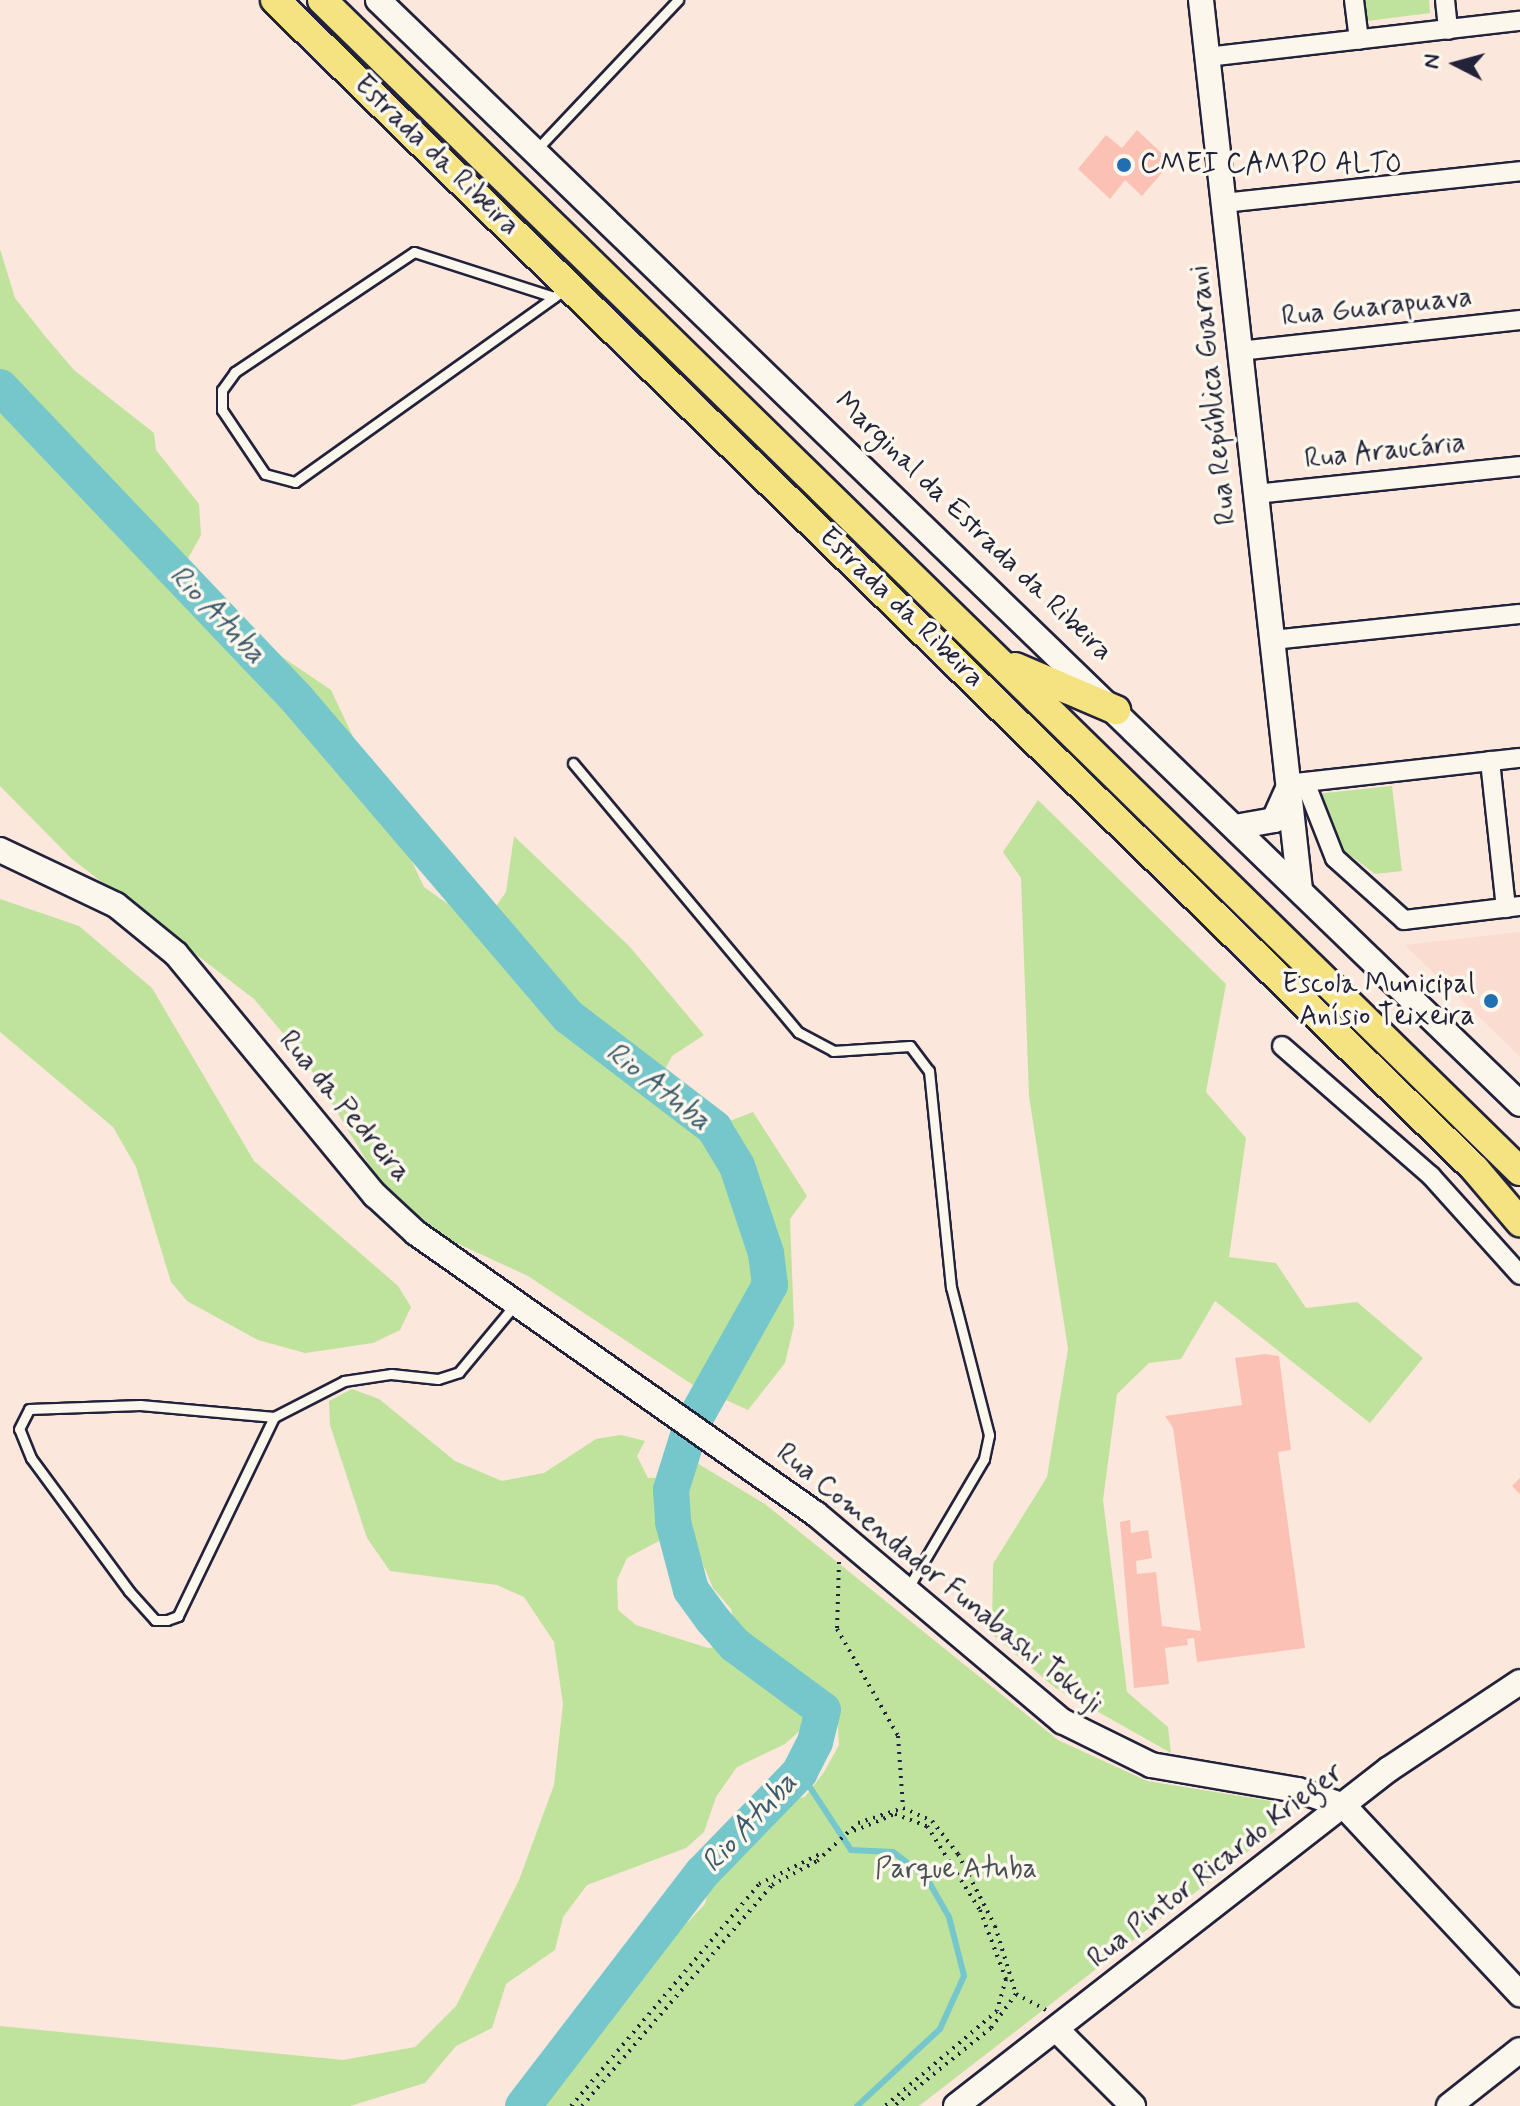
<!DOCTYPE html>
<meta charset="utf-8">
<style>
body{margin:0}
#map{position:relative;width:1520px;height:2106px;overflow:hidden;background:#fbe7dc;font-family:Mynerve,sans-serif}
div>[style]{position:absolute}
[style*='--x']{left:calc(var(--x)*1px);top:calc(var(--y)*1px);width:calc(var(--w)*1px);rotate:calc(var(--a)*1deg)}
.built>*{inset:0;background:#fbdcd0}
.green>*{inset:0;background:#bfe39d}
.stream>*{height:6px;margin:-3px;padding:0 3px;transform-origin:3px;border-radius:3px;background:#76c7cc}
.river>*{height:36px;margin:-18px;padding:0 18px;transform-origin:18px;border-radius:18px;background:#76c7cc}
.building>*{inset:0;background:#fcc1b5}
.path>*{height:4px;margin-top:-2px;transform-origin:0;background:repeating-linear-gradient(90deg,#22223b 0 2px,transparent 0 8px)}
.roads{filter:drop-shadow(2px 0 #22223b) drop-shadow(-2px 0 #22223b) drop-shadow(0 2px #22223b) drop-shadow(0 -2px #22223b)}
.lane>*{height:9px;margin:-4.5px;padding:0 4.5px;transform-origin:4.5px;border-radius:4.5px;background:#fbf7ec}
.street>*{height:18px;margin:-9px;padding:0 9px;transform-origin:9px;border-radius:9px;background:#fbf7ec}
.secondary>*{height:24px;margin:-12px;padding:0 12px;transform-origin:12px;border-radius:12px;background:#fbf7ec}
.primary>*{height:28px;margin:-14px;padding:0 14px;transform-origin:14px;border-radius:14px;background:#f5e381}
.dots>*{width:22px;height:22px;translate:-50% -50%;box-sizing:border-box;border:4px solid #fbf7ec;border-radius:50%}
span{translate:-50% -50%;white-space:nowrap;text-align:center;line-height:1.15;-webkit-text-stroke:7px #fbf7ec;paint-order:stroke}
.street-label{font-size:28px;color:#22223b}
.poi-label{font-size:28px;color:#22223b}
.left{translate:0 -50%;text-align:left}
.right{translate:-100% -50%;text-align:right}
.park-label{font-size:28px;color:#495254}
.water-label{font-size:30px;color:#3f5c6e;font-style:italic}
.north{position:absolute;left:1416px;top:24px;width:80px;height:80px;-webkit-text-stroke:6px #fbf7ec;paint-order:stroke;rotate:276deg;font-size:22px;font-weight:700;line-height:32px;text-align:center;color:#22223b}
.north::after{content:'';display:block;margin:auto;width:28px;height:36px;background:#22223b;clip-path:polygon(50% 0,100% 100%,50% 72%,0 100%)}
</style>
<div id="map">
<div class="built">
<i style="clip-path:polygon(1520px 932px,1520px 1057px,1405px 945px)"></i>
</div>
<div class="green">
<i style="clip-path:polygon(1365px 0,1429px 0,1430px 13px,1367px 21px)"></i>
<i style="clip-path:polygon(0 249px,15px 298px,44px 335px,74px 370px,154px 433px,156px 450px,199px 504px,201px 535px,180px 573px,184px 603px,204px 627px,269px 648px,331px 690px,424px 887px,465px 916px,490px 915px,506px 892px,514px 836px,630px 947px,704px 1035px,672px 1056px,664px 1071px,663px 1108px,673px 1119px,709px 1129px,753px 1112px,807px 1196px,790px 1219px,794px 1325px,785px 1363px,748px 1410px,693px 1385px,528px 1276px,424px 1228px,390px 1199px,304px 1058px,254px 999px,72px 859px,0 786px)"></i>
<i style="clip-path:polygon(1392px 786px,1402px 871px,1375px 874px,1338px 846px,1316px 794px)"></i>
<i style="clip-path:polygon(1038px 800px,1226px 984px,1206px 1092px,1246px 1138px,1229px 1257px,1276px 1263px,1306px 1308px,1357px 1302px,1423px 1358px,1370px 1423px,1215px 1301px,1181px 1359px,1149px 1363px,1117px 1394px,1103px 1500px,1127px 1692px,1168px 1727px,1171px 1753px,1054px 1687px,992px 1634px,993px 1564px,1047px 1477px,1068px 1349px,1029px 1096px,1021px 878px,1003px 852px)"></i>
<i style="clip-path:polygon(0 899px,79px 926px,152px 988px,254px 1161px,398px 1286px,411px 1307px,400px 1330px,373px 1343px,305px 1353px,258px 1340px,187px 1301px,171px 1282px,136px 1167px,113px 1127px,0 1032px)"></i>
<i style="clip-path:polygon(evenodd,352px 1389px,379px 1399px,455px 1461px,502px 1481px,544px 1473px,596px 1439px,621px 1435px,645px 1441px,637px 1456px,648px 1478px,681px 1477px,692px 1460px,765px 1504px,1058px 1740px,1147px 1781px,1271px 1801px,1279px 1810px,1276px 1830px,919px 2106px,543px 2106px,660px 1952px,669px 1926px,688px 1922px,705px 1904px,709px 1884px,722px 1879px,716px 1868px,730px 1853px,740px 1856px,779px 1802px,805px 1797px,824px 1772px,839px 1745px,837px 1712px,832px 1722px,807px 1724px,785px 1744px,737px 1767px,716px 1797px,704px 1832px,686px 1848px,587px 1885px,563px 1917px,555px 1950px,506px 1984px,492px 2028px,456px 2046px,425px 2083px,350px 2106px,0 2106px,0 2026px,343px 2060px,415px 2047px,456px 2006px,519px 1880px,554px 1785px,563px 1704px,554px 1642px,524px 1597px,497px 1585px,390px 1571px,367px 1538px,330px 1425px,329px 1401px,352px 1389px,687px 1526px,713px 1588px,731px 1609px,740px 1638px,727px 1646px,708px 1648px,636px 1625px,618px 1610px,617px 1580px,627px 1558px,687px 1526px)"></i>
</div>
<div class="stream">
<i style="--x:800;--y:1772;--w:93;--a:56.8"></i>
<i style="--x:851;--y:1850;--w:42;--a:2.7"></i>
<i style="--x:893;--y:1852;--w:41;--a:37.1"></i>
<i style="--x:926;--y:1877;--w:46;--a:60.1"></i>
<i style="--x:949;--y:1917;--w:61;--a:75.7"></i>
<i style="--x:964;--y:1976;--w:58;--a:114.4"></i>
<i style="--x:940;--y:2029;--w:113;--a:137.1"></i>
</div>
<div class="river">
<i style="--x:0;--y:387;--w:431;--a:46.4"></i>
<i style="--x:297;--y:699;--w:418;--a:49.5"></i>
<i style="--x:569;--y:1017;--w:183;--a:37.4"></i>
<i style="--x:714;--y:1128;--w:44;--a:58.8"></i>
<i style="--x:737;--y:1166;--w:92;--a:71.6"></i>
<i style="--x:766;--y:1253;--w:32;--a:83"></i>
<i style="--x:770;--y:1285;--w:162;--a:119.3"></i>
<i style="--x:691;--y:1426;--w:67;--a:107.4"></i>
<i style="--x:671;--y:1490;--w:32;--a:86"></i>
<i style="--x:673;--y:1522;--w:70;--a:75.2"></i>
<i style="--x:691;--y:1590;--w:37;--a:54"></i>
<i style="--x:713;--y:1620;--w:33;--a:49"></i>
<i style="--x:735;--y:1645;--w:109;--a:36.5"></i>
<i style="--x:823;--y:1710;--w:33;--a:104"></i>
<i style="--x:815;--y:1742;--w:34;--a:117"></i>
<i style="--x:800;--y:1772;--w:141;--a:134.1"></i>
<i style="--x:702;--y:1873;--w:294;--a:127.5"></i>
</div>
<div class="building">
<i style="clip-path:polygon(1137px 130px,1171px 162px,1142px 196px,1125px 180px,1110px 199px,1078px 169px,1106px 135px,1122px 148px)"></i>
<i style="clip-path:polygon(1265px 1354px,1279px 1356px,1291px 1450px,1278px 1452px,1305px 1648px,1197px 1662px,1194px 1638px,1187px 1639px,1188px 1645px,1165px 1648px,1169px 1684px,1134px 1688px,1120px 1522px,1130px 1520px,1131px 1533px,1148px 1530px,1152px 1558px,1136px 1561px,1137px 1574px,1156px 1572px,1162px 1626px,1201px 1631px,1173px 1428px,1165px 1416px,1242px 1405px,1235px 1358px)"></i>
<i style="clip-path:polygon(1520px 1478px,1520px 1494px,1512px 1486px)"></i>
</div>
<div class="path">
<i style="--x:839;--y:1562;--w:67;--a:91.7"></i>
<i style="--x:837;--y:1629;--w:123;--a:60.3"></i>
<i style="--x:898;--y:1736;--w:71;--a:86"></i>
<i style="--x:854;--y:1831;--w:44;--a:-22.5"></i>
<i style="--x:895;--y:1814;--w:34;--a:21"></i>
<i style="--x:927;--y:1826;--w:99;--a:57.8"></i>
<i style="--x:980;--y:1910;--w:74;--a:69.4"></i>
<i style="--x:1006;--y:1979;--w:33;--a:106"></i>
<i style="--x:997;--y:2011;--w:147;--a:139.7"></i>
<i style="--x:1016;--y:1994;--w:34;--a:28"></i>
<i style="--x:571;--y:2106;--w:291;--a:-49.7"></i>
<i style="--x:759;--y:1884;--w:72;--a:-26.2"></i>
<i style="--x:582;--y:2106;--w:291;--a:-49.3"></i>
<i style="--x:772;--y:1885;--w:51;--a:-28.1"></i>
<i style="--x:817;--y:1861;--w:56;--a:-42.8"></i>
<i style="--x:858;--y:1823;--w:47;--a:-18.4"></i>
<i style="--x:903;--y:1808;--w:32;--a:24"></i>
<i style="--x:932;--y:1821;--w:42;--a:51.8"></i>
<i style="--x:958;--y:1854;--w:81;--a:62.8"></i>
<i style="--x:995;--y:1926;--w:71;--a:72.8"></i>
<i style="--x:1016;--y:1994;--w:42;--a:126.3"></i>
<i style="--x:991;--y:2028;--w:124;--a:141.2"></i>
</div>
<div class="roads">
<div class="lane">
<i style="--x:538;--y:148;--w:204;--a:-46.6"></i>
<i style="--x:554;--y:297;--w:147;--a:-162.2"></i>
<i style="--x:414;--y:252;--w:216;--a:146.2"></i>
<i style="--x:235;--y:372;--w:22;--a:126"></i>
<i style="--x:222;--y:390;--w:20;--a:90"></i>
<i style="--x:222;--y:410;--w:77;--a:56.1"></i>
<i style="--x:265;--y:474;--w:31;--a:15"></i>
<i style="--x:295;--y:482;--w:318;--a:-35.5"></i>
<i style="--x:554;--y:297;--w:16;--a:-35"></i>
<i style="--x:573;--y:763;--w:351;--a:50.1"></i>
<i style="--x:798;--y:1032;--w:40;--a:28"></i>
<i style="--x:833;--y:1051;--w:77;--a:-3.7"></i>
<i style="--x:910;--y:1046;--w:31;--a:53"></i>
<i style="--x:929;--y:1071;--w:217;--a:84.2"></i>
<i style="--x:951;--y:1287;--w:153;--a:75.6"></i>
<i style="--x:989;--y:1435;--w:25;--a:102"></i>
<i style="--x:984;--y:1459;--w:150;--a:120.5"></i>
<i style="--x:274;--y:1417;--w:221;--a:115.8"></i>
<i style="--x:178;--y:1616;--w:12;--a:160"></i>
<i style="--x:167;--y:1620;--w:12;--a:180"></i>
<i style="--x:155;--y:1620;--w:39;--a:-132"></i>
<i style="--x:129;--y:1591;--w:165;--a:-126.4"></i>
<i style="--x:31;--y:1458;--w:31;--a:-112"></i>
<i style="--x:19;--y:1429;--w:22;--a:-63"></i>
<i style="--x:29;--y:1409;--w:111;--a:-2.1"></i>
<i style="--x:140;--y:1405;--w:135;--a:5.1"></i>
<i style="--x:274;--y:1417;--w:79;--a:-27.2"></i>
<i style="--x:344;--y:1381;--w:48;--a:-8.5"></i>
<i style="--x:391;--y:1374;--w:47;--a:6.1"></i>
<i style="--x:438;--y:1379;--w:22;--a:-18"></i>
<i style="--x:459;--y:1372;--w:85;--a:-50.3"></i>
</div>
<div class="street">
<i style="--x:1354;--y:0;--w:40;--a:82.9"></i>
<i style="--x:1445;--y:0;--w:30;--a:84"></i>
<i style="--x:1207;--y:57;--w:315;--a:-6.6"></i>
<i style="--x:1223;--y:203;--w:299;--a:-6.1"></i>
<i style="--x:1239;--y:351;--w:283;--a:-6.3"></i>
<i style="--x:1255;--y:494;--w:266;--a:-6"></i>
<i style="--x:1272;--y:640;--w:249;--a:-6"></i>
<i style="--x:1490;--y:761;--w:148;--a:83.8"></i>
<i style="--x:1305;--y:782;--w:82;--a:68.5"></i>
<i style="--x:1335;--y:858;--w:93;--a:41.9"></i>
<i style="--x:1404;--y:920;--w:117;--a:-6.9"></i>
<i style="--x:1296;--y:783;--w:225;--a:-6.4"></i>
<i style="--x:1282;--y:1046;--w:198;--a:41.1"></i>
<i style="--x:1431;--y:1176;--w:133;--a:48"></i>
</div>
<div class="secondary">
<i style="--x:378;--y:0;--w:1588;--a:44.03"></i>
<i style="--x:1201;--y:0;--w:894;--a:83.65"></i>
<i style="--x:1235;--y:827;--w:40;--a:-10"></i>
<i style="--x:1274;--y:820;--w:32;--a:-66"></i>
<i style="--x:0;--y:850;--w:128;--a:25.4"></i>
<i style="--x:116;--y:905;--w:77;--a:39.2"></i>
<i style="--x:176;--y:954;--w:313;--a:50.5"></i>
<i style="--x:375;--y:1195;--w:56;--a:42.8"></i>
<i style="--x:416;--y:1233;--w:489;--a:35.1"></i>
<i style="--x:816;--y:1514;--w:322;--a:40.1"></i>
<i style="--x:1062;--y:1721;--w:99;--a:26.3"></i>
<i style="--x:1151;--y:1765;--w:149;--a:9.7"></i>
<i style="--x:1298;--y:1790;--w:49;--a:19.2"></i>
<i style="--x:1344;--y:1806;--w:258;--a:46.9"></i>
<i style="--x:1056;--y:2029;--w:109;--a:45"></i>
<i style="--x:956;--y:2106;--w:549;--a:-37.89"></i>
<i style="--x:1389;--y:1769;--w:157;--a:-33.6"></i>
<i style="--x:1449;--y:2106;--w:90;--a:-38.3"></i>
</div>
<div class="primary">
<i style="--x:275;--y:0;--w:1675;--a:44.25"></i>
<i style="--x:1475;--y:1169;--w:70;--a:49.7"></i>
<i style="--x:322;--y:0;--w:1675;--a:44.35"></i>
<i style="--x:1015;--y:667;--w:110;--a:23.1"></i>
</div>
</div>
<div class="dots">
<i style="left:1124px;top:165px;background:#1f6fb2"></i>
<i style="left:1491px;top:1001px;background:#1f6fb2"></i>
</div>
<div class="street-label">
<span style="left:436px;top:156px;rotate:44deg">Estrada da Ribeira</span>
<span style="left:1377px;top:308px;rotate:-6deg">Rua Guarapuava</span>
<span style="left:1214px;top:395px;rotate:-96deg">Rua República Guarani</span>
<span style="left:1385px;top:452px;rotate:-6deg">Rua Araucária</span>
<span style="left:973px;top:527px;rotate:44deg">Marginal da Estrada da Ribeira</span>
<span style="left:901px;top:608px;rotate:44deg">Estrada da Ribeira</span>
<span style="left:344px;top:1107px;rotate:50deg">Rua da Pedreira</span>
<span style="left:939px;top:1579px;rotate:39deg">Rua Comendador Funabashi Tokuji</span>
<span style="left:1216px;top:1866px;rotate:-38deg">Rua Pintor Ricardo Krieger</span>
</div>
<div class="poi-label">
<span class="left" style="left:1140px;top:165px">CMEI CAMPO ALTO</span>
<span class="right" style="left:1475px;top:1001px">Escola Municipal<br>Anísio Teixeira</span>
</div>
<div class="park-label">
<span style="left:956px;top:1870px">Parque Atuba</span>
</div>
<div class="water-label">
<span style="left:217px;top:615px;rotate:46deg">Rio Atuba</span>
<span style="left:658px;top:1087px;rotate:38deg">Rio Atuba</span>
<span style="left:750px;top:1823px;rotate:-47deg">Rio Atuba</span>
</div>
<div class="north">N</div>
</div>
